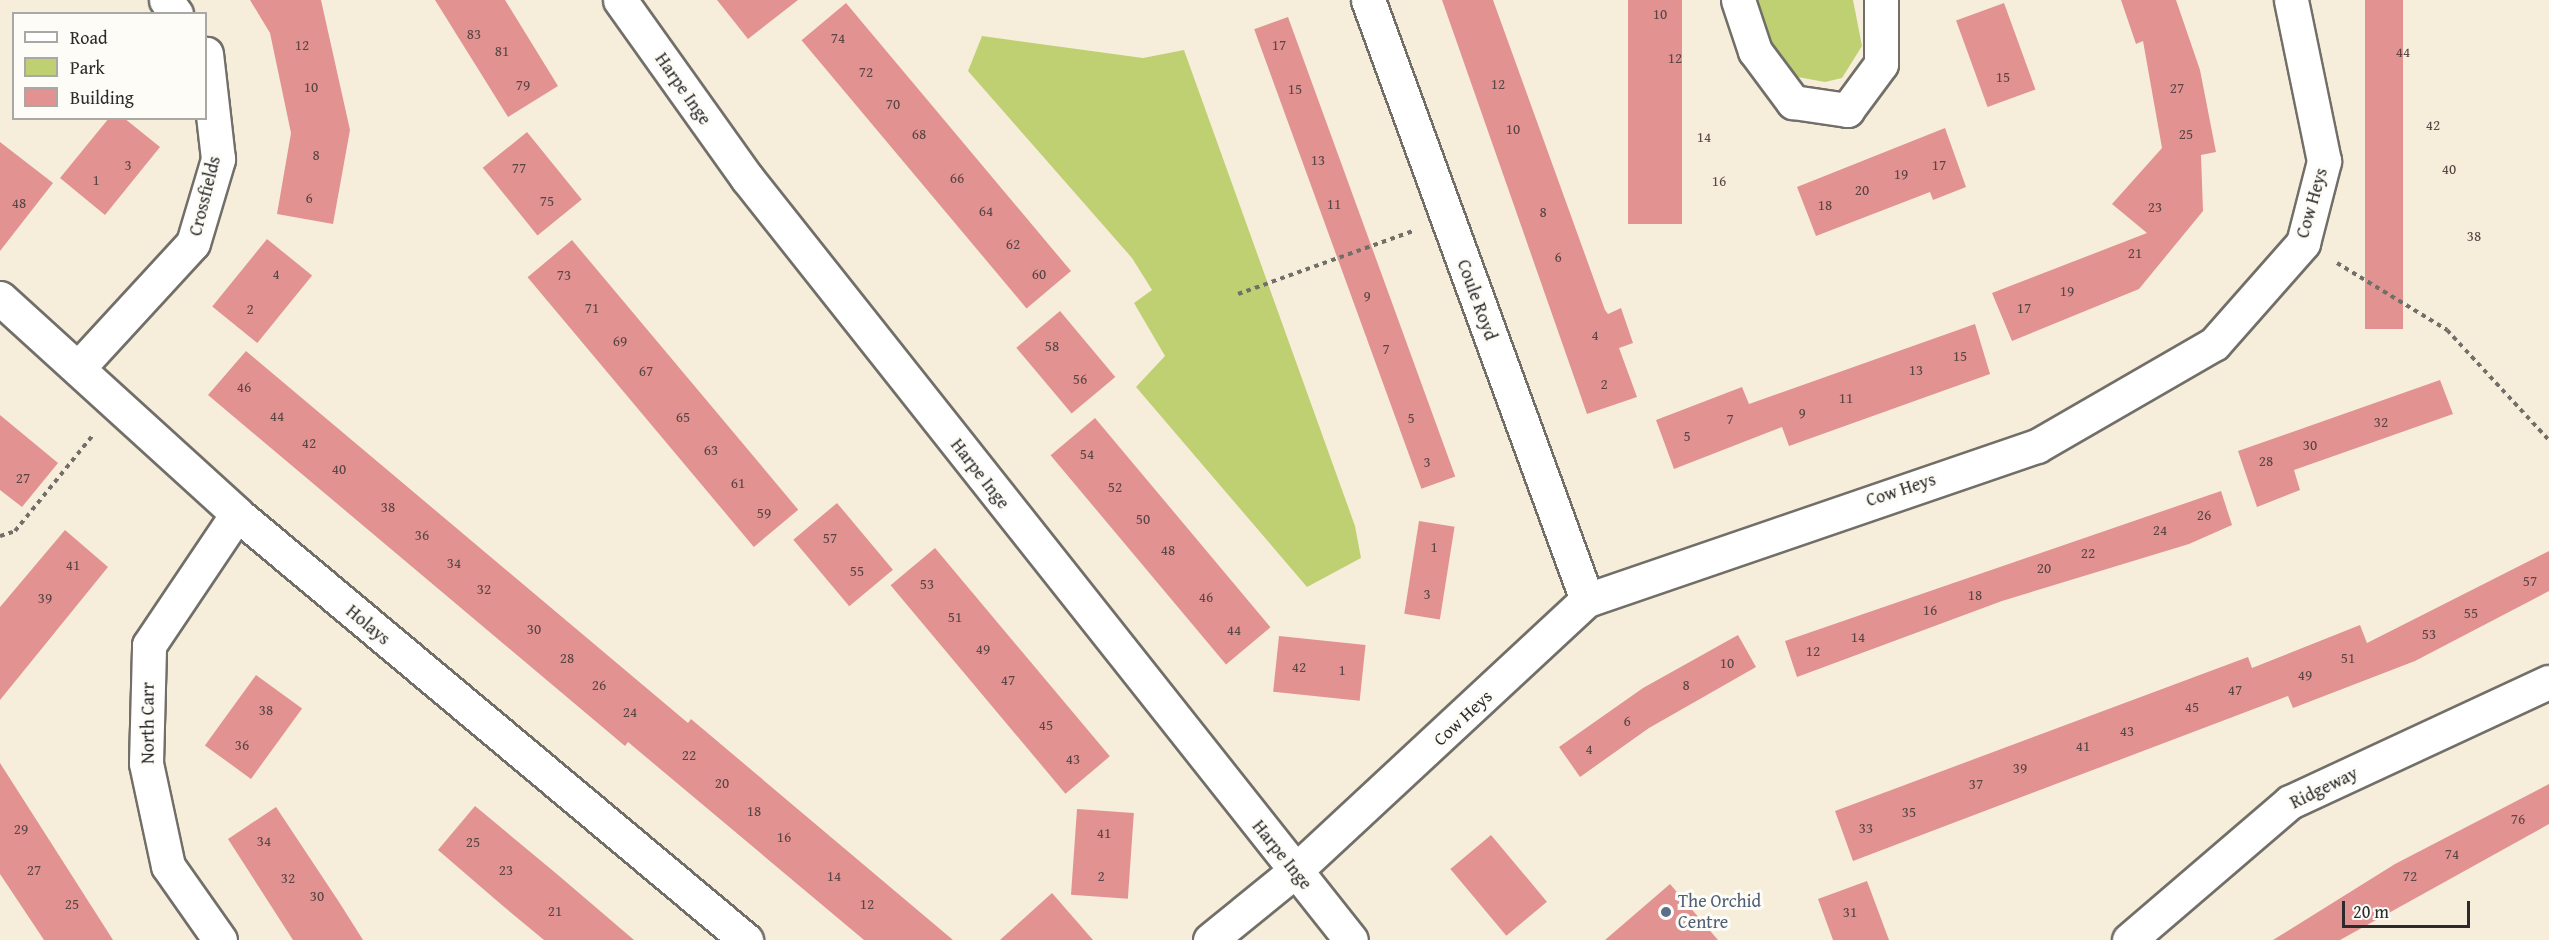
<!DOCTYPE html>
<style>
body{margin:0}
#map{position:relative;width:2549px;height:940px;overflow:hidden;background:#f6eedb;font-family:"Gentium Book Plus",serif}
div>[style]{position:absolute}
[style*='--x']{left:calc(var(--x)*1px);top:calc(var(--y)*1px);width:calc(var(--w)*1px);rotate:calc(var(--a)*1deg)}
.green>*{inset:0;background:#bfd073}
.building>*{inset:0;background:#e29391;transform-origin:0 0}
.path>*{height:4px;margin-top:-2px;transform-origin:0;background:repeating-linear-gradient(90deg,#726f69 0 4.5px,transparent 0 9px)}
.roads{filter:drop-shadow(2px 0 #726f69) drop-shadow(-2px 0 #726f69) drop-shadow(0 2px #726f69) drop-shadow(0 -2px #726f69)}
.street>*{height:33px;margin:-16.5px;padding:0 16.5px;transform-origin:16.5px;border-radius:16.5px;background:#fff}
.dots>*{width:16px;height:16px;translate:-50% -50%;box-sizing:border-box;border:3px solid #fdfcf7;border-radius:50%}
span{translate:-50% -50%;white-space:nowrap;text-align:center;line-height:1.15;-webkit-text-stroke:6px #fdfcf7;paint-order:stroke}
.number-label{font-size:15px;color:#594544}
.number-label span{-webkit-text-stroke-width:0}
.street-label{font-size:18px;color:#2b2b2b}
.service-label{font-size:18px;color:#4e5e75}
.left{translate:0 -50%;text-align:left}
.legend{position:absolute;left:12px;top:12px;width:195px;height:108px;box-sizing:border-box;background:#fdfcf7;border:2px solid #a9a8a5;margin:0;padding:8px 10px;list-style:none;font-size:18px;color:#2b2b2b}
.legend li{display:flex;align-items:center;gap:12px;height:30px}
.legend b{width:30px;border:2px solid #a9a8a5}
.scale{position:absolute;left:2342px;top:901px;width:128px;height:27px;box-sizing:border-box;border:3px solid #2b2b2b;border-top:0;padding-left:8px;font-size:18px;line-height:21px;white-space:nowrap;color:#2b2b2b;-webkit-text-stroke:4px #fdfcf7;paint-order:stroke}
</style>
<div id="map">
<div class="green">
<i style="clip-path:polygon(1757px 0,1853px 0,1862px 46px,1842px 78px,1825px 82px,1792px 76px,1774px 51px)"></i>
<i style="clip-path:polygon(982px 36px,1143px 58px,1184px 50px,1355px 526px,1361px 558px,1307px 587px,1136px 387px,1165px 356px,1134px 303px,1152px 290px,1132px 258px,968px 71px)"></i>
</div>
<div class="building">
<i style="clip-path:polygon(250px 0,321px 0,350px 130px,333px 224px,277px 214px,291px 133px,270px 33px)"></i>
<i style="clip-path:polygon(435px 0,505px 0,558px 86px,508px 117px)"></i>
<i style="clip-path:polygon(717px 0,798px 0,748px 39px)"></i>
<i style="clip-path:polygon(1442px 0,1493px 0,1605px 310px,1608px 314px,1621px 308px,1633px 343px,1619px 348px,1637px 397px,1587px 414px)"></i>
<i style="left:1628px;top:0;width:54px;height:224px"></i>
<i style="clip-path:polygon(2121px 0,2176px 0,2200px 70px,2216px 152px,2201px 155px,2203px 211px,2139px 289px,2012px 341px,1992px 293px,2147px 233px,2112px 204px,2162px 148px,2143px 41px,2136px 44px)"></i>
<i style="left:2365px;top:0;width:38px;height:329px"></i>
<i style="left:846px;top:3px;width:350px;height:58px;rotate:50deg"></i>
<i style="left:2004px;top:3px;width:92px;height:51px;rotate:70deg"></i>
<i style="left:1288px;top:17px;width:489px;height:36px;rotate:70deg"></i>
<i style="clip-path:polygon(109px 118px,124px 118px,160px 147px,105px 215px,60px 178px)"></i>
<i style="clip-path:polygon(1945px 128px,1966px 187px,1933px 200px,1930px 192px,1816px 236px,1797px 187px)"></i>
<i style="left:527px;top:132px;width:87px;height:57px;rotate:51deg"></i>
<i style="clip-path:polygon(0 142px,53px 183px,0 251px)"></i>
<i style="left:267px;top:239px;width:58px;height:87px;rotate:39deg"></i>
<i style="left:572px;top:240px;width:352px;height:58px;rotate:50deg"></i>
<i style="left:1060px;top:311px;width:86px;height:57px;rotate:50deg"></i>
<i style="clip-path:polygon(1975px 324px,1990px 374px,1789px 446px,1782px 427px,1674px 469px,1656px 420px,1742px 387px,1749px 404px)"></i>
<i style="clip-path:polygon(246px 351px,688px 723px,691px 719px,953px 940px,864px 940px,628px 742px,625px 746px,208px 395px)"></i>
<i style="clip-path:polygon(2440px 380px,2453px 414px,2294px 470px,2300px 490px,2257px 507px,2238px 451px)"></i>
<i style="clip-path:polygon(0 415px,58px 463px,22px 507px,0 490px)"></i>
<i style="left:1095px;top:418px;width:273px;height:58px;rotate:50deg"></i>
<i style="clip-path:polygon(2221px 491px,2232px 525px,2189px 544px,2002px 601px,1797px 677px,1785px 641px)"></i>
<i style="left:837px;top:503px;width:87px;height:57px;rotate:50deg"></i>
<i style="left:1419px;top:521px;width:36px;height:94px;rotate:9deg"></i>
<i style="clip-path:polygon(65px 530px,108px 567px,0 700px,0 607px)"></i>
<i style="left:935px;top:548px;width:272px;height:58px;rotate:50deg"></i>
<i style="clip-path:polygon(2549px 551px,2549px 591px,2415px 661px,2293px 708px,2288px 696px,1853px 861px,1835px 811px,2248px 657px,2252px 668px,2360px 625px,2367px 643px)"></i>
<i style="clip-path:polygon(1738px 635px,1756px 667px,1649px 728px,1580px 777px,1559px 747px,1643px 688px)"></i>
<i style="left:1279px;top:636px;width:87px;height:56px;rotate:6deg"></i>
<i style="left:256px;top:675px;width:57px;height:87px;rotate:36deg"></i>
<i style="clip-path:polygon(0 763px,69px 871px,113px 940px,44px 940px,0 874px)"></i>
<i style="clip-path:polygon(2549px 784px,2549px 824px,2340px 940px,2273px 940px,2395px 864px)"></i>
<i style="clip-path:polygon(475px 806px,558px 875px,634px 940px,544px 940px,503px 906px,438px 850px)"></i>
<i style="clip-path:polygon(276px 807px,339px 902px,363px 940px,293px 940px,228px 839px)"></i>
<i style="left:1077px;top:809px;width:57px;height:86px;rotate:4deg"></i>
<i style="left:1491px;top:835px;width:87px;height:53px;rotate:50deg"></i>
<i style="clip-path:polygon(1867px 881px,1889px 940px,1833px 940px,1818px 899px)"></i>
<i style="clip-path:polygon(1670px 884px,1718px 940px,1605px 940px)"></i>
<i style="clip-path:polygon(1052px 893px,1093px 940px,1000px 940px)"></i>
</div>
<div class="path">
<i style="--x:2337;--y:263;--w:129;--a:31.3"></i>
<i style="--x:2447;--y:330;--w:150;--a:47.2"></i>
<i style="--x:1238;--y:294;--w:186;--a:-19.8"></i>
<i style="--x:0;--y:536;--w:16;--a:-18"></i>
<i style="--x:15;--y:531;--w:124;--a:-50.9"></i>
</div>
<div class="roads">
<div class="street">
<i style="--x:166;--y:0;--w:17;--a:54"></i>
<i style="--x:620;--y:0;--w:219;--a:54.5"></i>
<i style="--x:747;--y:178;--w:972;--a:51.6"></i>
<i style="--x:1368;--y:0;--w:639;--a:69.95"></i>
<i style="--x:1738;--y:0;--w:54;--a:71.6"></i>
<i style="--x:1755;--y:51;--w:64;--a:53.3"></i>
<i style="--x:1793;--y:102;--w:55;--a:8.4"></i>
<i style="--x:1847;--y:110;--w:57;--a:-53.5"></i>
<i style="--x:1881;--y:64;--w:64;--a:-90"></i>
<i style="--x:0;--y:298;--w:321;--a:42.3"></i>
<i style="--x:237;--y:514;--w:664;--a:39.93"></i>
<i style="--x:79;--y:367;--w:168;--a:-47.4"></i>
<i style="--x:193;--y:243;--w:88;--a:-73.4"></i>
<i style="--x:218;--y:159;--w:106;--a:-96.5"></i>
<i style="--x:220;--y:940;--w:90;--a:-125.1"></i>
<i style="--x:168;--y:866;--w:105;--a:-102.1"></i>
<i style="--x:146;--y:763;--w:118;--a:-88.5"></i>
<i style="--x:149;--y:645;--w:158;--a:-56.1"></i>
<i style="--x:1210;--y:940;--w:109;--a:-39.1"></i>
<i style="--x:1295;--y:871;--w:398;--a:-42.9"></i>
<i style="--x:1587;--y:600;--w:476;--a:-18.9"></i>
<i style="--x:2037;--y:446;--w:204;--a:-30"></i>
<i style="--x:2214;--y:344;--w:135;--a:-48.6"></i>
<i style="--x:2303;--y:243;--w:85;--a:-75.6"></i>
<i style="--x:2324;--y:161;--w:164;--a:-101.6"></i>
<i style="--x:2129;--y:940;--w:212;--a:-40.6"></i>
<i style="--x:2290;--y:802;--w:285;--a:-24.9"></i>
</div>
</div>
<div class="dots">
<i style="left:1666px;top:912px;background:#5c6f8a"></i>
</div>
<div class="number-label">
<span style="left:1660px;top:14px">10</span>
<span style="left:474px;top:34px">83</span>
<span style="left:838px;top:38px">74</span>
<span style="left:302px;top:45px">12</span>
<span style="left:1279px;top:45px">17</span>
<span style="left:502px;top:51px">81</span>
<span style="left:2403px;top:52px">44</span>
<span style="left:1675px;top:58px">12</span>
<span style="left:866px;top:72px">72</span>
<span style="left:2003px;top:77px">15</span>
<span style="left:1498px;top:84px">12</span>
<span style="left:523px;top:85px">79</span>
<span style="left:311px;top:87px">10</span>
<span style="left:2177px;top:88px">27</span>
<span style="left:1295px;top:89px">15</span>
<span style="left:893px;top:104px">70</span>
<span style="left:2433px;top:125px">42</span>
<span style="left:1513px;top:129px">10</span>
<span style="left:919px;top:134px">68</span>
<span style="left:2186px;top:134px">25</span>
<span style="left:1704px;top:137px">14</span>
<span style="left:316px;top:155px">8</span>
<span style="left:1318px;top:160px">13</span>
<span style="left:128px;top:165px">3</span>
<span style="left:1939px;top:165px">17</span>
<span style="left:519px;top:168px">77</span>
<span style="left:2449px;top:169px">40</span>
<span style="left:1901px;top:174px">19</span>
<span style="left:957px;top:178px">66</span>
<span style="left:96px;top:180px">1</span>
<span style="left:1719px;top:181px">16</span>
<span style="left:1862px;top:190px">20</span>
<span style="left:309px;top:198px">6</span>
<span style="left:547px;top:201px">75</span>
<span style="left:19px;top:203px">48</span>
<span style="left:1334px;top:204px">11</span>
<span style="left:1825px;top:205px">18</span>
<span style="left:2155px;top:207px">23</span>
<span style="left:986px;top:211px">64</span>
<span style="left:1543px;top:212px">8</span>
<span style="left:2474px;top:236px">38</span>
<span style="left:1013px;top:244px">62</span>
<span style="left:2135px;top:253px">21</span>
<span style="left:1558px;top:257px">6</span>
<span style="left:276px;top:274px">4</span>
<span style="left:1039px;top:274px">60</span>
<span style="left:564px;top:275px">73</span>
<span style="left:2067px;top:291px">19</span>
<span style="left:1367px;top:296px">9</span>
<span style="left:592px;top:308px">71</span>
<span style="left:2024px;top:308px">17</span>
<span style="left:250px;top:309px">2</span>
<span style="left:1595px;top:335px">4</span>
<span style="left:620px;top:341px">69</span>
<span style="left:1052px;top:346px">58</span>
<span style="left:1386px;top:349px">7</span>
<span style="left:1960px;top:356px">15</span>
<span style="left:1916px;top:370px">13</span>
<span style="left:646px;top:371px">67</span>
<span style="left:1080px;top:379px">56</span>
<span style="left:1604px;top:384px">2</span>
<span style="left:244px;top:387px">46</span>
<span style="left:1846px;top:398px">11</span>
<span style="left:1802px;top:413px">9</span>
<span style="left:277px;top:416px">44</span>
<span style="left:683px;top:417px">65</span>
<span style="left:1411px;top:418px">5</span>
<span style="left:1730px;top:419px">7</span>
<span style="left:2381px;top:422px">32</span>
<span style="left:1687px;top:436px">5</span>
<span style="left:309px;top:443px">42</span>
<span style="left:2310px;top:445px">30</span>
<span style="left:711px;top:450px">63</span>
<span style="left:1087px;top:454px">54</span>
<span style="left:2266px;top:461px">28</span>
<span style="left:1427px;top:462px">3</span>
<span style="left:339px;top:469px">40</span>
<span style="left:23px;top:478px">27</span>
<span style="left:738px;top:483px">61</span>
<span style="left:1115px;top:487px">52</span>
<span style="left:388px;top:507px">38</span>
<span style="left:764px;top:513px">59</span>
<span style="left:2204px;top:515px">26</span>
<span style="left:1143px;top:519px">50</span>
<span style="left:2160px;top:530px">24</span>
<span style="left:422px;top:535px">36</span>
<span style="left:830px;top:538px">57</span>
<span style="left:1434px;top:547px">1</span>
<span style="left:1168px;top:550px">48</span>
<span style="left:2088px;top:553px">22</span>
<span style="left:454px;top:563px">34</span>
<span style="left:73px;top:565px">41</span>
<span style="left:2044px;top:568px">20</span>
<span style="left:857px;top:571px">55</span>
<span style="left:2530px;top:581px">57</span>
<span style="left:927px;top:584px">53</span>
<span style="left:484px;top:589px">32</span>
<span style="left:1427px;top:594px">3</span>
<span style="left:1975px;top:595px">18</span>
<span style="left:1206px;top:597px">46</span>
<span style="left:45px;top:598px">39</span>
<span style="left:1930px;top:610px">16</span>
<span style="left:2471px;top:613px">55</span>
<span style="left:955px;top:617px">51</span>
<span style="left:534px;top:629px">30</span>
<span style="left:1234px;top:630px">44</span>
<span style="left:2429px;top:634px">53</span>
<span style="left:1858px;top:637px">14</span>
<span style="left:983px;top:649px">49</span>
<span style="left:1813px;top:651px">12</span>
<span style="left:567px;top:658px">28</span>
<span style="left:2348px;top:658px">51</span>
<span style="left:1727px;top:663px">10</span>
<span style="left:1299px;top:667px">42</span>
<span style="left:1342px;top:670px">1</span>
<span style="left:2305px;top:675px">49</span>
<span style="left:1008px;top:680px">47</span>
<span style="left:599px;top:685px">26</span>
<span style="left:1686px;top:685px">8</span>
<span style="left:2235px;top:690px">47</span>
<span style="left:2192px;top:707px">45</span>
<span style="left:266px;top:710px">38</span>
<span style="left:630px;top:712px">24</span>
<span style="left:1627px;top:721px">6</span>
<span style="left:1046px;top:725px">45</span>
<span style="left:2127px;top:731px">43</span>
<span style="left:242px;top:745px">36</span>
<span style="left:2083px;top:746px">41</span>
<span style="left:1589px;top:749px">4</span>
<span style="left:689px;top:755px">22</span>
<span style="left:1073px;top:759px">43</span>
<span style="left:2020px;top:768px">39</span>
<span style="left:722px;top:783px">20</span>
<span style="left:1976px;top:784px">37</span>
<span style="left:754px;top:811px">18</span>
<span style="left:1909px;top:812px">35</span>
<span style="left:2518px;top:819px">76</span>
<span style="left:1866px;top:828px">33</span>
<span style="left:21px;top:829px">29</span>
<span style="left:1104px;top:833px">41</span>
<span style="left:784px;top:837px">16</span>
<span style="left:264px;top:841px">34</span>
<span style="left:473px;top:842px">25</span>
<span style="left:2452px;top:854px">74</span>
<span style="left:34px;top:870px">27</span>
<span style="left:506px;top:870px">23</span>
<span style="left:834px;top:876px">14</span>
<span style="left:1101px;top:876px">2</span>
<span style="left:2410px;top:876px">72</span>
<span style="left:288px;top:878px">32</span>
<span style="left:317px;top:896px">30</span>
<span style="left:72px;top:904px">25</span>
<span style="left:867px;top:904px">12</span>
<span style="left:555px;top:911px">21</span>
<span style="left:1850px;top:912px">31</span>
</div>
<div class="street-label">
<span style="left:683px;top:89px;rotate:55deg">Harpe Inge</span>
<span style="left:205px;top:196px;rotate:-76deg">Crossfields</span>
<span style="left:2312px;top:203px;rotate:-74deg">Cow Heys</span>
<span style="left:1477px;top:300px;rotate:70deg">Coule Royd</span>
<span style="left:980px;top:474px;rotate:52deg">Harpe Inge</span>
<span style="left:1901px;top:490px;rotate:-18deg">Cow Heys</span>
<span style="left:368px;top:625px;rotate:40deg">Holays</span>
<span style="left:1463px;top:718px;rotate:-43deg">Cow Heys</span>
<span style="left:148px;top:723px;rotate:-90deg">North Carr</span>
<span style="left:2324px;top:788px;rotate:-26deg">Ridgeway</span>
<span style="left:1282px;top:855px;rotate:51deg">Harpe Inge</span>
</div>
<div class="service-label">
<span class="left" style="left:1678px;top:912px">The Orchid<br>Centre</span>
</div>
<ul class="legend">
<li><b style="height:8px;background:#fff"></b>Road</li>
<li><b style="height:16px;background:#bfd073"></b>Park</li>
<li><b style="height:16px;background:#e29391"></b>Building</li>
</ul>
<div class="scale">20 m</div>
</div>
